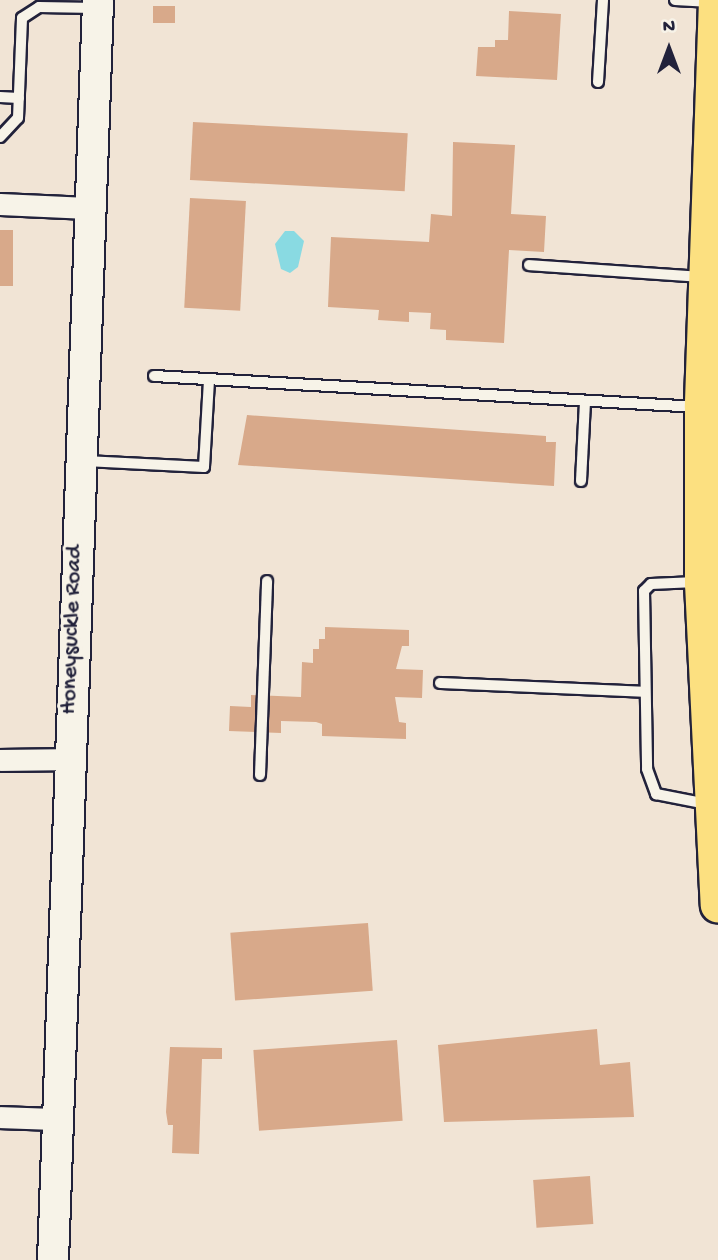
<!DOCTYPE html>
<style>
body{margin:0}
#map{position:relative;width:718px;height:1260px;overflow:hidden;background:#f1e4d5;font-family:"Gochi Hand",sans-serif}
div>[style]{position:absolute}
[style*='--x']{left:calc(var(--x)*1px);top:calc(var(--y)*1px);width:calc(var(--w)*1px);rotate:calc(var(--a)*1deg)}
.water>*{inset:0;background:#89dae2}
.building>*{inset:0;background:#d8a98a;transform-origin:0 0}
.roads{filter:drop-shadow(2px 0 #22223b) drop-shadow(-2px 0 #22223b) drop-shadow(0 2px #22223b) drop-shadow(0 -2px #22223b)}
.service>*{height:10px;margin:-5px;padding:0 5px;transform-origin:5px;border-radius:5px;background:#f7f3e8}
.minor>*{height:21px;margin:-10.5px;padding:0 10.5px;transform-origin:10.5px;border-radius:10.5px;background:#f7f3e8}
.secondary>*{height:30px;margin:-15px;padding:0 15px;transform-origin:15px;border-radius:15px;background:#f7f3e8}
.trunk>*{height:35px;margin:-17.5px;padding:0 17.5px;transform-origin:17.5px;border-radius:17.5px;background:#fce080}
span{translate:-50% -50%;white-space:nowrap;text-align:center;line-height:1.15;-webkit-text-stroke:6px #f7f3e8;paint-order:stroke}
.street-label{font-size:23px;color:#22223b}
.north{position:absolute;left:634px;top:14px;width:70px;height:70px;-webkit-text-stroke:5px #f7f3e8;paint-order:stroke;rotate:0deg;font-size:19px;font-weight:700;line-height:28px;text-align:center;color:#22223b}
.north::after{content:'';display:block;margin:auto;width:24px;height:32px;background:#22223b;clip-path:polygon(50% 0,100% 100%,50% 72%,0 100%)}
</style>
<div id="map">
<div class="water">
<i style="clip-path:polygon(285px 231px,294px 231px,304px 241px,298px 267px,290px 273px,281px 269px,275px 244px)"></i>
</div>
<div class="building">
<i style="left:153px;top:6px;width:22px;height:17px"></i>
<i style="clip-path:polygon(509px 11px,561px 14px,557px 80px,476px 76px,478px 47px,495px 47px,495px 40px,508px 40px)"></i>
<i style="left:193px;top:122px;width:215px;height:58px;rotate:3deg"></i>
<i style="clip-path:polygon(453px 142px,515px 145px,511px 214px,546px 216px,544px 252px,509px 250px,504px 343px,446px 340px,446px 330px,430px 329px,431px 313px,409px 312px,409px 322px,378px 320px,379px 310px,328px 307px,331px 237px,429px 242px,431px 214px,452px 216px)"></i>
<i style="left:190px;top:198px;width:56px;height:110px;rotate:3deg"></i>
<i style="left:0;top:230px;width:13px;height:56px"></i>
<i style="clip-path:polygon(247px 415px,546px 436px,546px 442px,556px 442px,554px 486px,238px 465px)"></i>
<i style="clip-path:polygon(325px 627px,409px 630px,409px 646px,402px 646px,396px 669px,423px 670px,422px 698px,395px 697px,399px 722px,406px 723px,406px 739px,322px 736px,322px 724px,316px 722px,281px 721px,281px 733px,229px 731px,230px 706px,251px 707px,251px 695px,301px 697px,302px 662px,313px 663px,313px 649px,319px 649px,319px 639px,325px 639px)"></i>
<i style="left:368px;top:923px;width:68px;height:138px;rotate:86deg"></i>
<i style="clip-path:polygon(597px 1029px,600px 1065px,630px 1062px,634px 1117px,444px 1122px,438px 1045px)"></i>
<i style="left:397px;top:1040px;width:81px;height:144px;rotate:86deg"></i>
<i style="clip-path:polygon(170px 1047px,222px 1048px,222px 1059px,202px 1059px,199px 1154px,172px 1153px,173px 1125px,168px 1125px,166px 1112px)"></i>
<i style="left:590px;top:1176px;width:48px;height:57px;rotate:86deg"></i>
</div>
<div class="roads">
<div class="service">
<i style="--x:675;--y:0;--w:36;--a:3"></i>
<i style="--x:598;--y:82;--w:82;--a:-86.5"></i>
<i style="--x:0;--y:97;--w:19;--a:3"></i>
<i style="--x:0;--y:137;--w:26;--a:-47"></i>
<i style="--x:18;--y:118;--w:100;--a:-87.7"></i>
<i style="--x:22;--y:18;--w:20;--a:-33"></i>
<i style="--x:39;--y:7;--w:57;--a:1"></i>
<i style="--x:529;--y:265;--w:172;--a:4"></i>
<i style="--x:154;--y:376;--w:546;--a:3.26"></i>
<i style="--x:85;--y:461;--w:119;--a:2.9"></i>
<i style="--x:204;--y:467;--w:88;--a:-86.7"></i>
<i style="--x:581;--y:481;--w:80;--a:-87.1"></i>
<i style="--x:696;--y:582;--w:45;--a:177.5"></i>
<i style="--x:651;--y:584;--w:10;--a:135"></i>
<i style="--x:644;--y:591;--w:178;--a:89"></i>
<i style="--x:647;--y:769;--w:27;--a:70"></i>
<i style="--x:656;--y:794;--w:52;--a:11.1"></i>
<i style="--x:440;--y:683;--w:204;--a:2.5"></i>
<i style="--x:260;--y:775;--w:194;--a:-87.9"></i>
</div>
<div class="minor">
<i style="--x:0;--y:204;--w:88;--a:2.6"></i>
<i style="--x:0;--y:760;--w:68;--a:-0.8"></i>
<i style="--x:0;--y:1117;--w:58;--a:2"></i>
</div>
<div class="secondary">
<i style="--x:53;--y:1260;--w:1261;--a:-87.95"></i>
</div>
<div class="trunk">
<i style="--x:716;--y:0;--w:407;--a:92"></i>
<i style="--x:702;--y:407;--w:176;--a:90"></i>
<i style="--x:702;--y:583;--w:322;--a:87.2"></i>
</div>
</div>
<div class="street-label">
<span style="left:73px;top:630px;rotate:-88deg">Honeysuckle Road</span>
</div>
<div class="north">N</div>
</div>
